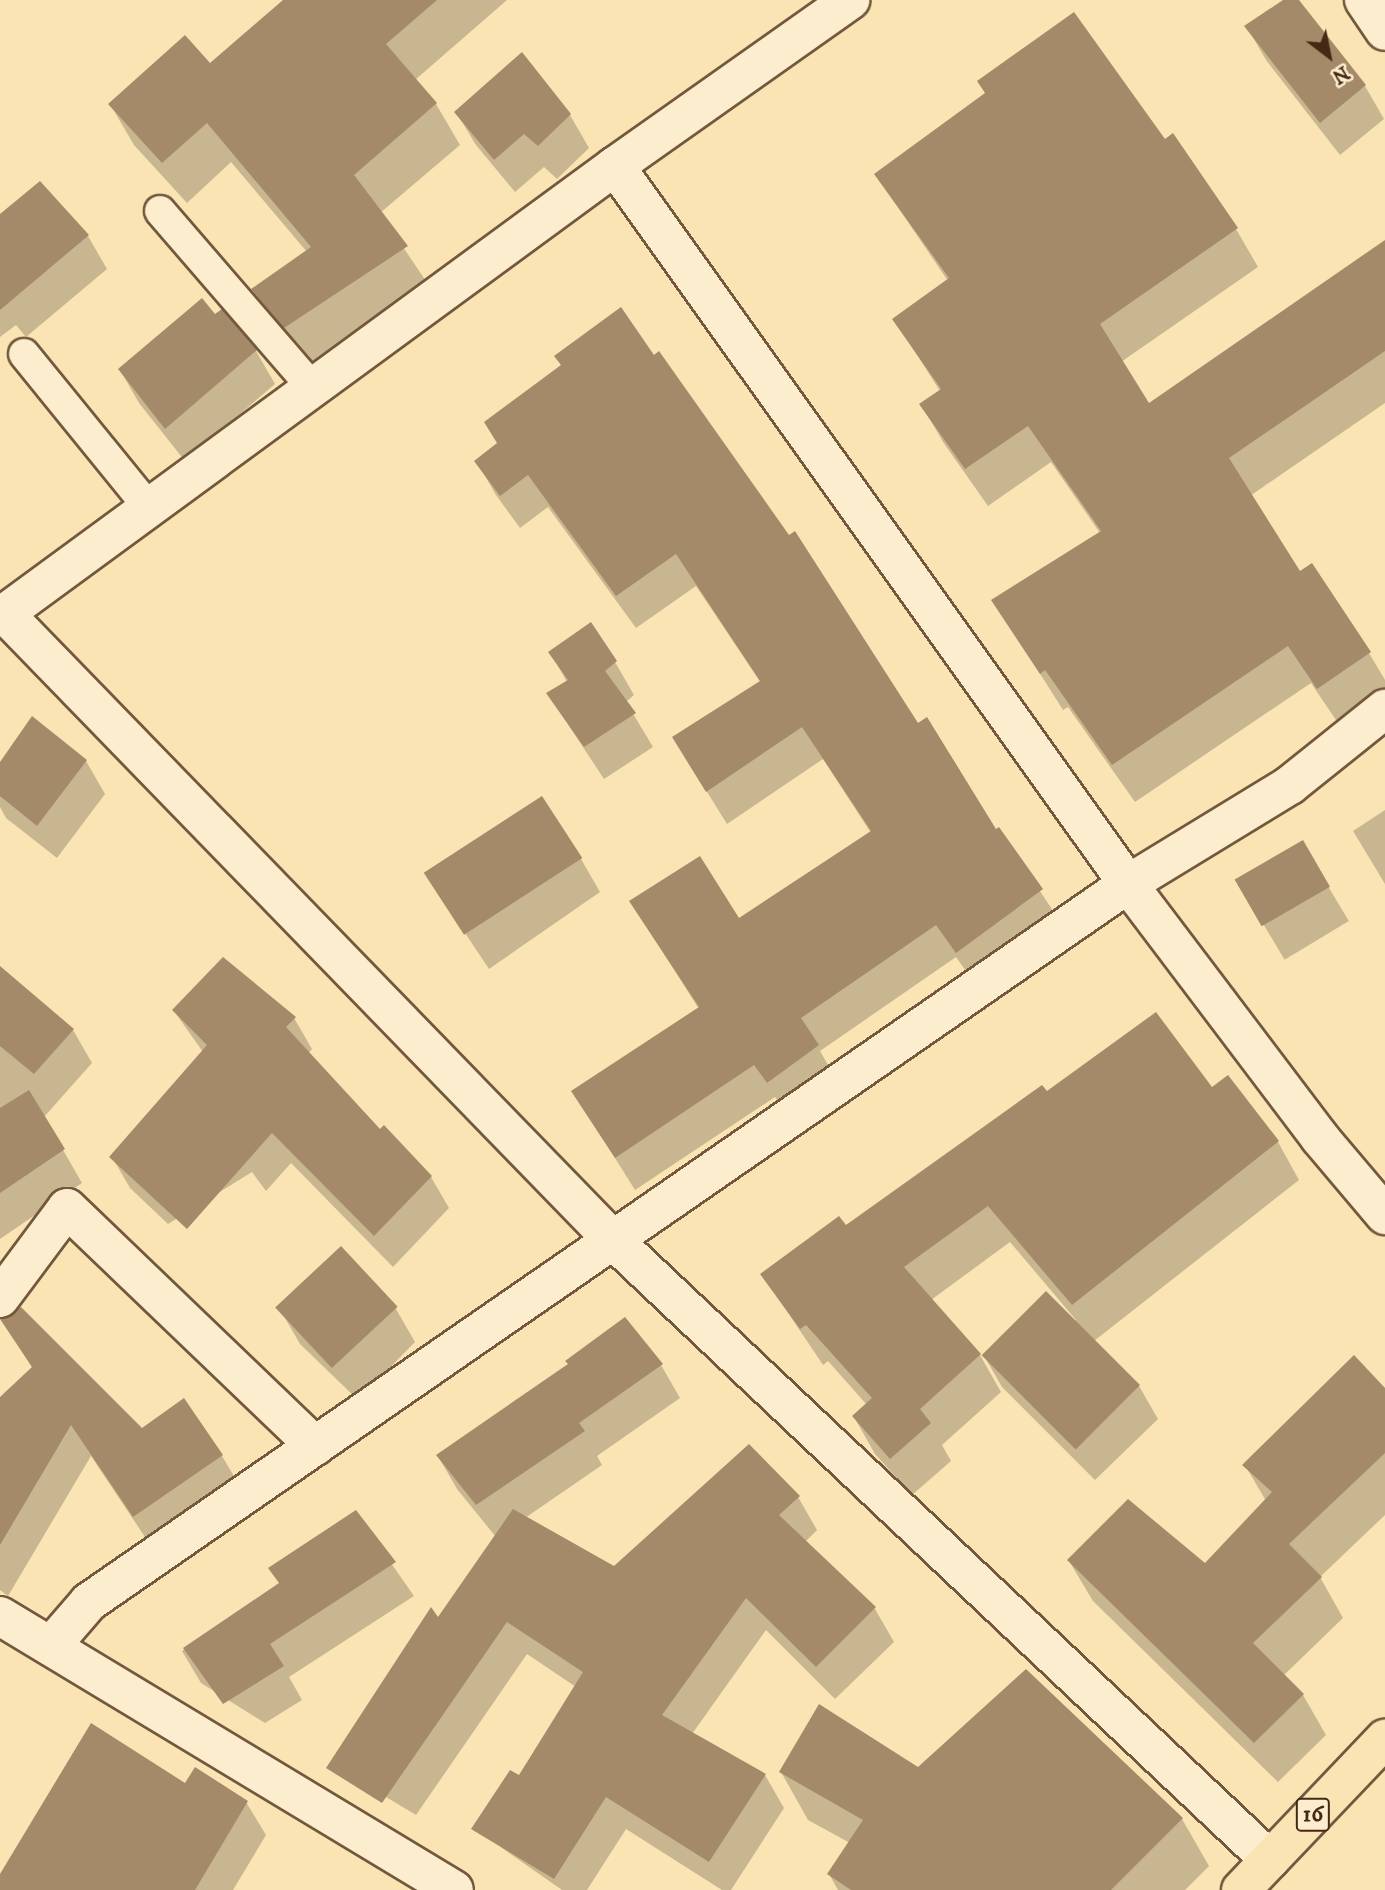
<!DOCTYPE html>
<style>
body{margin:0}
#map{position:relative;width:1385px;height:1890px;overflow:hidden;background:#fae4b4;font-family:"IM FELL DW Pica",serif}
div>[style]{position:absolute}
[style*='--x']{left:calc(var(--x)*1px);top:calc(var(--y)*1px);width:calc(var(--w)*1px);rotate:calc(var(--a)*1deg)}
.shadow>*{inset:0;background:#0003;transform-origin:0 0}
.building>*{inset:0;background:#a48a68;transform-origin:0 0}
.roads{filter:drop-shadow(2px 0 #73583d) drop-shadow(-2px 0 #73583d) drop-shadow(0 2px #73583d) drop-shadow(0 -2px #73583d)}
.lane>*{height:30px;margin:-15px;padding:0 15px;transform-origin:15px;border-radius:15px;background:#fcedce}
.street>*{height:38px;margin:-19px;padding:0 19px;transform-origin:19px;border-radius:19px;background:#fcedce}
.secondary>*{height:38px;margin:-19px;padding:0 19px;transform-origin:19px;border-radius:19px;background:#fcedce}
.primary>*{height:38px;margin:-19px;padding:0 19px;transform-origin:19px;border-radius:19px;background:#fae4b4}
span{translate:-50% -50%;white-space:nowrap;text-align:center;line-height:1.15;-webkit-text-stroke:6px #fcedce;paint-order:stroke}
.shield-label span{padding:2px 5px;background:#fcedce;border:2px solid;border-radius:5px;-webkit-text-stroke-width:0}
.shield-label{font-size:23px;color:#462915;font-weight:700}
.north{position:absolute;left:1294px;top:21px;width:70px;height:70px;-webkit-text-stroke:5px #fcedce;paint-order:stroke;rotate:148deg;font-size:19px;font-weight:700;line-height:28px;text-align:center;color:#462915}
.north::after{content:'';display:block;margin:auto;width:24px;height:32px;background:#462915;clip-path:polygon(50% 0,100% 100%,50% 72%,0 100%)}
</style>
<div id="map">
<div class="shadow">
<i style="clip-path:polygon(285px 0,507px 0,415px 80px,436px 104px,460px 145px,380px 213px,430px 287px,331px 357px,327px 352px,309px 367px,276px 330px,253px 290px,307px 252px,231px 162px,187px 203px,134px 145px,110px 104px,210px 65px)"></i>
<i style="clip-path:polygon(1286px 0,1297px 0,1365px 86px,1384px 119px,1340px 155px,1266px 60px,1247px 27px)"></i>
<i style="clip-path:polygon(522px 55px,570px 115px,589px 148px,557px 179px,544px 167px,515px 192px,476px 145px,456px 112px)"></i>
<i style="clip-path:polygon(1164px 141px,1236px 229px,1258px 267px,1121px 362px,1149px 406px,1385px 243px,1385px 403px,1250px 496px,1299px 574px,1369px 653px,1385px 680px,1385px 695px,1340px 726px,1311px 683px,1135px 802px,1068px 707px,1063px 710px,994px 601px,1100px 533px,1051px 462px,988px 506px,943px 442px,921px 404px,940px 391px,894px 319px,948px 281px,876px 175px)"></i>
<i style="clip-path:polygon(0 216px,88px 236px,107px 269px,26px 337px,16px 325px,0 337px)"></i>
<i style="clip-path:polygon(222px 312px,256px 351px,275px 384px,185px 461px,139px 403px,120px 370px)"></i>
<i style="clip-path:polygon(562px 366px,918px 725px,996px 831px,999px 829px,1061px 923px,976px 985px,956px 957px,820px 1051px,836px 1079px,788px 1115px,775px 1097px,635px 1190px,573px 1091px,699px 1009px,631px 902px,739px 920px,871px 833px,823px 759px,727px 824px,694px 771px,761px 683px,696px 586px,636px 628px,548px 507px,520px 528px,496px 495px,477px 462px,498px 444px)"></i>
<i style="clip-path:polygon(550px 652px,615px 662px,634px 695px,626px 702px,653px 747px,604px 779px,548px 694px,567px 682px)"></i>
<i style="clip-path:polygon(86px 761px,105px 794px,57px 858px,6px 818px,0 807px,0 765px)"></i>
<i style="clip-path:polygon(1385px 810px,1385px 884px,1353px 831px)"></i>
<i style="left:1302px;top:843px;width:91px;height:75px;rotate:59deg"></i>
<i style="clip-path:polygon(581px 859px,600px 892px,489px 969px,427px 876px)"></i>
<i style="clip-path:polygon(0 969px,73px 1030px,92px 1063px,44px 1117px,82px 1183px,0 1239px)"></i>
<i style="clip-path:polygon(174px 1011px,294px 1018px,312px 1049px,308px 1054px,380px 1132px,384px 1128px,431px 1177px,449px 1208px,393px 1267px,291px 1163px,266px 1191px,252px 1172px,168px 1224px,130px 1188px,112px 1157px,203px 1052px)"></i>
<i style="clip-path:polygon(1227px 1078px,1278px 1142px,1299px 1180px,1094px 1341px,1139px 1386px,1158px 1419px,1095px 1480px,1002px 1387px,983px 1354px,1076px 1320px,1010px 1242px,931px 1300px,980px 1355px,1001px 1392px,942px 1445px,951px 1461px,912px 1495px,875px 1454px,854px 1417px,867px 1405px,828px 1361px,823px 1365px,762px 1274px,845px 1228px,1046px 1094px,1211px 1089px)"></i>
<i style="clip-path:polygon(341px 1248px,396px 1309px,415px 1342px,358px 1400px,300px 1344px,281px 1311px)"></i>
<i style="clip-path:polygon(3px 1320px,142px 1430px,222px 1456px,241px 1488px,153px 1549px,91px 1456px,8px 1596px,0 1590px,0 1400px,33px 1369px)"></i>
<i style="clip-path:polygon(661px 1365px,680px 1398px,597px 1456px,602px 1465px,525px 1518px,614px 1568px,798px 1497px,817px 1530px,805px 1542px,875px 1609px,894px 1642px,835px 1699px,766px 1630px,692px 1734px,765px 1775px,784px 1808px,731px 1890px,722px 1890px,626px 1829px,587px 1890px,562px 1890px,502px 1848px,483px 1815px,519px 1777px,576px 1687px,527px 1654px,416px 1815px,361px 1782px,438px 1620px,496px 1537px,457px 1489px,438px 1456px)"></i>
<i style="clip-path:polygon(1385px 1391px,1385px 1515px,1320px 1577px,1343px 1618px,1283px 1676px,1303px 1695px,1326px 1735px,1278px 1782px,1093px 1601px,1069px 1561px,1205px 1566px,1266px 1501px,1245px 1465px)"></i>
<i style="clip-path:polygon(356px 1513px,414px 1596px,289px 1677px,302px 1700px,265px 1723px,201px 1683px,182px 1651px,280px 1584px)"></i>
<i style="clip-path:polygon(918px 1769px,1182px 1819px,1209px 1866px,1185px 1890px,838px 1890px,829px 1874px,850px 1843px,808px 1820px,781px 1772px)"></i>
<i style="clip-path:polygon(186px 1785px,246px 1802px,266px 1835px,233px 1890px,0 1890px,0 1876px)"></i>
</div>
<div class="building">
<i style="clip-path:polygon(283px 0,437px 0,386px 44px,437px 103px,354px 175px,408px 246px,284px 328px,251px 289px,311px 247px,207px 123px,162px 163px,108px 104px,185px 35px,210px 63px)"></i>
<i style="clip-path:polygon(1283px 0,1299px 0,1366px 85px,1320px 123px,1244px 26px)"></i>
<i style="clip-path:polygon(1074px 12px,1165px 139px,1173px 133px,1238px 228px,1100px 324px,1149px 403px,1385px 240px,1385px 351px,1229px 458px,1300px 571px,1312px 563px,1371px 652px,1317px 689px,1288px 646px,1112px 765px,1045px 670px,1040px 674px,991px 600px,1101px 531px,1028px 426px,965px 469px,919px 404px,941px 389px,892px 319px,949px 278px,874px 174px,985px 93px,977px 81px)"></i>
<i style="clip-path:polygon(522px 52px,571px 114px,538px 146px,524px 134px,494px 160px,454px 112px)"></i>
<i style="clip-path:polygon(40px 181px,89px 235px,0 310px,0 214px)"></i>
<i style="clip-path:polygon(202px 298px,215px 314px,222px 309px,257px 350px,165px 429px,118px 369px)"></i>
<i style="clip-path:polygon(621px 307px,654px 355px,659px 351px,789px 535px,795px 531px,918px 723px,927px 717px,996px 829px,999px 827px,1043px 889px,956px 953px,936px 925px,801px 1018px,819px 1045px,767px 1083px,754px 1065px,615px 1158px,571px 1091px,699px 1007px,629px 901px,700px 856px,739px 918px,871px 831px,802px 727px,706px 792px,672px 737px,760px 681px,676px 554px,616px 596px,528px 475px,500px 496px,474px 461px,497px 443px,484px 422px,561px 365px,554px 356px)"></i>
<i style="clip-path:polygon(591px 622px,617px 661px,605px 671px,636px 713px,584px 747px,546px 693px,568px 680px,548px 652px)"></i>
<i style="clip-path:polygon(32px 716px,87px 760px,37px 826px,0 796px,0 762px)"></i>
<i style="left:542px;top:796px;width:74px;height:141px;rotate:57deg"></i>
<i style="left:1303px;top:840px;width:54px;height:79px;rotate:60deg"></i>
<i style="clip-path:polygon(223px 957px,296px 1017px,286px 1027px,380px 1129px,384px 1125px,432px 1176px,374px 1236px,272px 1133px,187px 1229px,109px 1157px,207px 1045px,172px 1010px)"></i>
<i style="clip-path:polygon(0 966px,74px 1029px,34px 1074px,0 1046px)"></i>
<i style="clip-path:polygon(1156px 1012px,1212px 1087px,1228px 1075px,1279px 1141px,1072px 1305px,988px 1206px,904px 1267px,981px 1354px,920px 1409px,931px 1423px,890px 1459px,852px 1416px,872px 1398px,806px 1325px,800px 1329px,760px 1274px,839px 1216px,846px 1225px,1042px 1085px,1047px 1091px)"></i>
<i style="clip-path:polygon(29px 1090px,65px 1149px,0 1193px,0 1108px)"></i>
<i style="left:341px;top:1246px;width:83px;height:90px;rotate:47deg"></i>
<i style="left:1046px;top:1291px;width:133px;height:91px;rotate:45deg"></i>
<i style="clip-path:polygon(21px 1307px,142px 1428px,184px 1398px,223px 1455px,133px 1517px,71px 1425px,0 1545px,0 1397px,32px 1367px,0 1319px)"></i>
<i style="clip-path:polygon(625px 1317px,663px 1364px,579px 1423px,585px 1431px,476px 1505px,436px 1455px,568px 1364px,565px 1361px)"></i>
<i style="clip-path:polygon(1354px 1355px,1385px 1388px,1385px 1453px,1289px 1544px,1322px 1577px,1253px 1643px,1304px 1694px,1254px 1743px,1067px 1560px,1128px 1499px,1205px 1563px,1272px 1492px,1242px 1465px)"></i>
<i style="clip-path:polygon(749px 1444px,800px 1496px,779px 1515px,876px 1607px,816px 1667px,746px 1598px,662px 1715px,766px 1774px,709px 1862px,606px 1797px,554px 1879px,471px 1829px,510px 1770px,519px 1775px,583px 1672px,507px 1622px,382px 1803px,326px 1768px,431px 1607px,438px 1617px,513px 1509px,614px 1566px)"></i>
<i style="clip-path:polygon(356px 1510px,396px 1562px,270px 1644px,284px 1666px,223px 1704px,183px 1648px,279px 1583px,268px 1568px)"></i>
<i style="clip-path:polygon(1026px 1669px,1183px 1818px,1111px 1890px,851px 1890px,827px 1874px,863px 1820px,779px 1772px,819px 1704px,918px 1767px)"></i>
<i style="clip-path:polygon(91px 1723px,185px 1783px,195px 1767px,248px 1801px,195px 1890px,0 1890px,0 1874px)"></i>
</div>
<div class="roads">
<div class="lane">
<i style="--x:160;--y:211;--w:234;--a:49.2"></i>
<i style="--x:24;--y:354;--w:198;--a:50.9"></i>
</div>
<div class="street">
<i style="--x:1364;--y:0;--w:37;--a:56"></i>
<i style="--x:615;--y:166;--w:882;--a:54.45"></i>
<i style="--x:1128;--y:884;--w:318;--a:52.9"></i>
<i style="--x:1320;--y:1138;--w:101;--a:49.8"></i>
<i style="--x:5;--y:614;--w:873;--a:45.84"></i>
<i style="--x:613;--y:1240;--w:903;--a:43.34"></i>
<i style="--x:0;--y:1298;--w:112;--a:-53.3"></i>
<i style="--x:67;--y:1208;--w:344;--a:43.8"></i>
<i style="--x:0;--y:1616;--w:530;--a:31.11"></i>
<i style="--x:51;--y:1646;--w:58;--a:-49.2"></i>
<i style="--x:89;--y:1602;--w:1263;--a:-34.65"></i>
<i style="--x:1128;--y:884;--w:190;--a:-31.4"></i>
<i style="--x:1290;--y:785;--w:122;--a:-38.7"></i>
</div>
<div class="secondary">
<i style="--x:0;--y:617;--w:763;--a:-36.25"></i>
<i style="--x:615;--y:166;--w:288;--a:-35.2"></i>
</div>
<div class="primary">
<i style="--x:1241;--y:1890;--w:209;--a:-46.4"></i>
</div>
</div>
<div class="shield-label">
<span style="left:1313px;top:1815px">16</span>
</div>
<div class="north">N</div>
</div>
